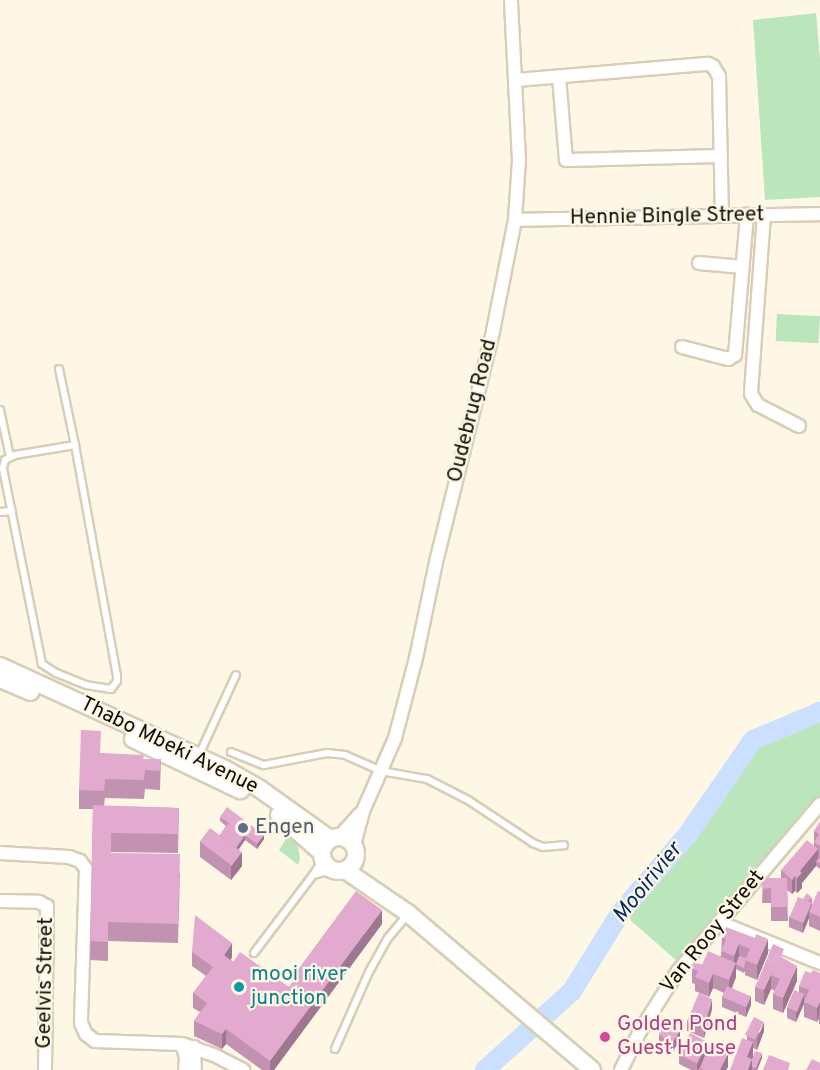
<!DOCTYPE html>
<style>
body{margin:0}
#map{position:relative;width:820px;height:1070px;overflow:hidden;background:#fff7e5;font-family:Overpass,sans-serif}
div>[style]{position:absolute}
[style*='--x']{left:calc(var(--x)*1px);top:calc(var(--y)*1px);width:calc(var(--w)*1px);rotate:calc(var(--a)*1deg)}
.green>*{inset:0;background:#bbe6bc;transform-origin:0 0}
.river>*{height:20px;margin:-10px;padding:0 10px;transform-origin:10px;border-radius:10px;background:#cbe0fe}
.roads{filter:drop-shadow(2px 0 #d7ceb8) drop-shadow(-2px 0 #d7ceb8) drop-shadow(0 2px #d7ceb8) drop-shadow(0 -2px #d7ceb8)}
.lane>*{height:6px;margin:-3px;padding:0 3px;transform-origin:3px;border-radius:3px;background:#fff}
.street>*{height:12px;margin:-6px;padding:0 6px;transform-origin:6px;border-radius:6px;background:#fff}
.secondary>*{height:16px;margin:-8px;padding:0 8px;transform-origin:8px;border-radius:8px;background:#fff}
.secondary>.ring{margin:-8px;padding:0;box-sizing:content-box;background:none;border:16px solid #fff;border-radius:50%}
.wall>*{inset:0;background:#c292b1}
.shaded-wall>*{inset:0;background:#9e7790}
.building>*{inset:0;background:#e2aace;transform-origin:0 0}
.dots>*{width:16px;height:16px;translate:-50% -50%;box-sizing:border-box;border:3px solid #fff7e5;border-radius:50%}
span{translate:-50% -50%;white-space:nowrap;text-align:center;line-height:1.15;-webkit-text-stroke:4.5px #fff7e5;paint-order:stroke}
.street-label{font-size:21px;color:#120e07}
.service-label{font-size:21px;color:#4e5e75}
.left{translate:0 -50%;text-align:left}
.culture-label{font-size:21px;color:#0d838f}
.hotel-label{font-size:21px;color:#b23c85}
.water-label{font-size:22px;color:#022e67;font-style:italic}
</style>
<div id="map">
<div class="green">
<i style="clip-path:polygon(816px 13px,820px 60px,820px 197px,765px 200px,753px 20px)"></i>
<i style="left:777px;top:314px;width:43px;height:27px;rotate:3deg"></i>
<i style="clip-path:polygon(820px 712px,820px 798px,677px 961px,621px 912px,688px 834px,753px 740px)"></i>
<i style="clip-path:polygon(288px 836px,298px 846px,300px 859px,298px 865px,279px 850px)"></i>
</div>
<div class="river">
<i style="--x:485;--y:1070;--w:118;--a:-42.2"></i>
<i style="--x:572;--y:991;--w:93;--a:-58.2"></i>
<i style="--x:621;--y:912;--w:103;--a:-49.3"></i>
<i style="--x:688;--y:834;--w:114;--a:-55.3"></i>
<i style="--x:753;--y:740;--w:73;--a:-22.7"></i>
</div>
<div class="roads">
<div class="lane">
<i style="--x:59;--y:369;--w:78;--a:78.1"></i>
<i style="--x:75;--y:445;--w:234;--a:79.7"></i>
<i style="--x:117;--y:675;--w:6;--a:90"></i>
<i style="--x:117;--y:681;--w:10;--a:127"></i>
<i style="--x:111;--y:689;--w:25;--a:-171"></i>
<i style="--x:86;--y:685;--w:32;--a:-158"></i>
<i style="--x:56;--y:673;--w:17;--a:-147"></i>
<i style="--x:42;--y:664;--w:200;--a:-101.3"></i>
<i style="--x:3;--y:468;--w:8;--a:-76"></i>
<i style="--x:5;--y:460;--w:11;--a:-27"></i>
<i style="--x:15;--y:455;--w:61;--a:-9.5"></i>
<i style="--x:0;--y:410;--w:48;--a:78"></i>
<i style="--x:0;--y:512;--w:12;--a:-5"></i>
<i style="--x:231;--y:752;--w:35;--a:22"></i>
<i style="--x:264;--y:765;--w:64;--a:-10.8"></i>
<i style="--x:327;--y:753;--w:18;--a:6"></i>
<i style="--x:345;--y:755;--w:39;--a:24"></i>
<i style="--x:381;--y:771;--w:47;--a:9.9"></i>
<i style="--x:427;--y:779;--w:46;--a:27.1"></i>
<i style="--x:468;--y:800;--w:78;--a:33.5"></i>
<i style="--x:533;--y:843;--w:11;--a:22"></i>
<i style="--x:543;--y:847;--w:21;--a:-5"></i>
<i style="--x:199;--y:755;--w:88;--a:-65.2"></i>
<i style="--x:323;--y:860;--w:18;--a:124"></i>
<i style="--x:313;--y:875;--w:20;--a:-15"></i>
<i style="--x:254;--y:953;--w:98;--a:-52.9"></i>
<i style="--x:335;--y:1049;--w:84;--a:-66.2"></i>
<i style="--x:369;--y:972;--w:39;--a:-61"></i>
<i style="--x:388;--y:938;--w:31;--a:-50"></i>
</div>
<div class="street">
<i style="--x:559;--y:77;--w:83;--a:85.2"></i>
<i style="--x:566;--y:160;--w:155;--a:-1.5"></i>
<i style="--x:516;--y:80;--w:193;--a:-4.8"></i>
<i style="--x:708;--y:64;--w:5;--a:22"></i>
<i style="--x:713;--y:66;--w:12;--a:59"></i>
<i style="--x:719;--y:76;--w:140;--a:88.8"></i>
<i style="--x:764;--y:215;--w:179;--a:94.2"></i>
<i style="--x:751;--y:394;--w:13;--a:58"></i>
<i style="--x:758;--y:405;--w:46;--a:27.1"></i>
<i style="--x:515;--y:220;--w:305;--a:-1.1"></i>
<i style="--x:699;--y:263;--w:44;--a:5.2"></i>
<i style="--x:682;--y:347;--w:48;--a:14.6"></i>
<i style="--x:728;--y:359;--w:8;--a:-30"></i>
<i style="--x:735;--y:355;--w:141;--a:-85.1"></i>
<i style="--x:340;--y:836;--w:30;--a:-48"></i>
<i style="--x:354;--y:845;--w:35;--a:-75"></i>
<i style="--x:363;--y:811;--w:80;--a:-66.3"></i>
<i style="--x:395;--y:738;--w:83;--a:-75.3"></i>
<i style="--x:416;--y:658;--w:98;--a:-78.2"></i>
<i style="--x:436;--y:562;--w:238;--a:-76.1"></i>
<i style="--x:493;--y:331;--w:113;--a:-78.8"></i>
<i style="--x:515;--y:220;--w:60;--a:-86.2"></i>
<i style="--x:519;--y:160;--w:160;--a:-92.9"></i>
<i style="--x:0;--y:853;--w:69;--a:3.3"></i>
<i style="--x:69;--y:857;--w:12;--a:20"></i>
<i style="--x:80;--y:861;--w:10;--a:53"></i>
<i style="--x:86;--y:869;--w:154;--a:91.9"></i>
<i style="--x:81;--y:1023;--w:12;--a:66"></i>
<i style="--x:86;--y:1034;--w:11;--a:38"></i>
<i style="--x:95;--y:1041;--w:87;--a:2"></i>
<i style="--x:182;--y:1044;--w:34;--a:19"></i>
<i style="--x:214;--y:1055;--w:33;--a:27"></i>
<i style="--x:0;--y:901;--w:39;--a:1"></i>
<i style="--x:39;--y:902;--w:9;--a:27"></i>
<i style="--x:47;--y:906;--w:164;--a:90.7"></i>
<i style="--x:719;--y:922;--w:109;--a:22.1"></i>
<i style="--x:182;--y:1044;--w:14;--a:73"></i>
<i style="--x:186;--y:1057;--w:13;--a:94"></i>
<i style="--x:194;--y:1047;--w:23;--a:88"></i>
<i style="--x:621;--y:1070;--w:43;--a:-64"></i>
<i style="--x:640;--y:1031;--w:71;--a:-57.7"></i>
<i style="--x:678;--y:971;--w:219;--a:-49.6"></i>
</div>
<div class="secondary">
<i style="--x:0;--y:666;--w:247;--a:24.6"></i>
<i style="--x:225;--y:769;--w:40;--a:29.7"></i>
<i style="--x:260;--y:789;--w:86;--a:35.5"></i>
<i style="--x:0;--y:679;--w:33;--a:23"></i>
<i style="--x:133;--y:739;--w:119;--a:25.5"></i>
<i style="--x:279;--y:815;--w:56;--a:41.4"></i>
<i class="ring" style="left:322px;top:837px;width:18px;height:18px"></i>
<i style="--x:345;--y:870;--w:78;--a:34.5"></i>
<i style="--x:409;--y:914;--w:240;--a:40.4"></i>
</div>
</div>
<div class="wall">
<i style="clip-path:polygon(101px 753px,144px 759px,161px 759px,160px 790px,145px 789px,144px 799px,105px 798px,104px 806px,179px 808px,178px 853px,111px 852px,111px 853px,180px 873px,178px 943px,108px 941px,108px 961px,90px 960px,93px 809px,79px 809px,79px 790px)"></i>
<i style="clip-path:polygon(220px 817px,264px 839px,257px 849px,245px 840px,239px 849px,242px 866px,231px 880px,200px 857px,200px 842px,220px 835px,226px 826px,220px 821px)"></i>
<i style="clip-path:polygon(820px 822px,820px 869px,816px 866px,802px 883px,802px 888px,797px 893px,795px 891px,792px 894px,787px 890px,788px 921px,771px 921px,771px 903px,762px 903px,763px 878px,781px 878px,781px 870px,814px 846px,814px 831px)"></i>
<i style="clip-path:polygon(820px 892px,820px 931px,809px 926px,809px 918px,803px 933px,789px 927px,789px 917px,803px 899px,812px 898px,812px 907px)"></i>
<i style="clip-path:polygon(382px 924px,274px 1070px,262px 1070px,226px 1044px,222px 1049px,194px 1036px,194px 1021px,200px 1012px,193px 1008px,193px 993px,206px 976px,192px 966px,192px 952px,232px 957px,231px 960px,233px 962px,289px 987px,294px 980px,294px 975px)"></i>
<i style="clip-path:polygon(722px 937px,768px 953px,757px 980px,745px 975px,745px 971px,744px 973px,736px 969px,736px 977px,732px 988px,751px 1005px,746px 1017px,722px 1007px,722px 997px,724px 993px,713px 988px,709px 997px,695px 991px,695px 984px,692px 983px,692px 969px,721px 956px)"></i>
<i style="clip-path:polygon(784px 959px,797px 981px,783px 1013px,773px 1009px,773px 994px,775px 991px,771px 989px,764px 1005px,755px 1001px,755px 987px)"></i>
<i style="clip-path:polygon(811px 973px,820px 973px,820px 1024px,819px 1024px,819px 1018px,817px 1022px,804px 1017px,804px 1002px,796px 1022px,787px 1018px,787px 1008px,799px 992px,799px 986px)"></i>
<i style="clip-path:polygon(712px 1009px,704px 1038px,687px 1031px,687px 1021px)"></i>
<i style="clip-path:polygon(764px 1031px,757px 1050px,753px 1048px,753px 1057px,762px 1058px,757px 1070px,730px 1070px,747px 1040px,747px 1036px)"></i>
<i style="clip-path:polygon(659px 1034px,680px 1039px,671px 1055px,659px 1044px)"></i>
<i style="clip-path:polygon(708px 1048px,728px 1067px,726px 1070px,700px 1070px,700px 1067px,699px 1070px,691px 1070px,679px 1064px,679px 1054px)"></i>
</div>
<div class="shaded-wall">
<i style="clip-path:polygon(245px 835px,245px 840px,232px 859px,232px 854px)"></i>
<i style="clip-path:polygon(264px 835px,264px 839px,257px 849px,257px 844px)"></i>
<i style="clip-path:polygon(818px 849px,818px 862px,816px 861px,816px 866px,802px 883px,802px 888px,797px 893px,797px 878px,800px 871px)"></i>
<i style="clip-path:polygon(242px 852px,242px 866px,231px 880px,231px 866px)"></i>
<i style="clip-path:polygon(795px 876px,795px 891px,792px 894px,792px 880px)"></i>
<i style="clip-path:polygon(812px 903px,812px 913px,809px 912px,809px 918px,803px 933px,803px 923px)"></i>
<i style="clip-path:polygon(382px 910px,382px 924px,274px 1070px,270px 1070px,270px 1061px)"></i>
<i style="clip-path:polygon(768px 939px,768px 953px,757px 980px,757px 965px)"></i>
<i style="clip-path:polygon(232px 943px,232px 957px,224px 969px,224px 955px)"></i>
<i style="clip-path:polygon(739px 944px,739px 958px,736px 965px,736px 977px,729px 995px,729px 980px,734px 968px,734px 956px)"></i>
<i style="clip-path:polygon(797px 966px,797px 981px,783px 1013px,783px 998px)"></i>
<i style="clip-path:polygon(713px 974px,713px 988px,709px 997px,709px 983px)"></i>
<i style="clip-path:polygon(771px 975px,771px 989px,764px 1005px,764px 990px)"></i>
<i style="clip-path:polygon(804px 994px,804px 1004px,796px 1022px,796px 1012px)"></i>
<i style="clip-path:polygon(751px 996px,751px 1005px,746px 1017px,746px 1007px)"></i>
<i style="clip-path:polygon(712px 999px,712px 1009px,704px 1038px,704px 1028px)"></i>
<i style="clip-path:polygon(820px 1002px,819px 1018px,817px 1022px,817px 1008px)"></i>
<i style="clip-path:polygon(764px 1022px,764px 1031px,757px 1050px,757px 1040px)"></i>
<i style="clip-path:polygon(226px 1029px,226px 1044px,222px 1049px,222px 1034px)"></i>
<i style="clip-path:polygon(680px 1030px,680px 1039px,671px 1055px,671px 1045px)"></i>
<i style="clip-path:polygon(708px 1042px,708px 1052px,699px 1070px,697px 1070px,697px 1064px)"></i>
<i style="clip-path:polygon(753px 1042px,753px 1057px,748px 1070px,747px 1057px)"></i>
<i style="clip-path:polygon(728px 1053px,728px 1067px,726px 1070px,720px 1070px)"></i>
<i style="clip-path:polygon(762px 1053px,762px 1058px,757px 1070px,756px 1070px)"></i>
<i style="clip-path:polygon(752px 1059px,752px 1070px,748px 1070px)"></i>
</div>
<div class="building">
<i style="clip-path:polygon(81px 730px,101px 731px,100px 753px,144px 755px,143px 759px,161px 759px,160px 771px,145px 770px,144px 780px,105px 779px,104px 791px,79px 790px)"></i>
<i style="clip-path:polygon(93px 805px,179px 808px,178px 834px,111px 833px,111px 853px,180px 854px,178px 924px,108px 922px,108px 942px,90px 941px)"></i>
<i style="clip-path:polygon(227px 807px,264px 835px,257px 844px,245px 835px,236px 848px,220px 835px,229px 823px,220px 817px)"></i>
<i style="clip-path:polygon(820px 822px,820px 846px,814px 842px,819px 834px,814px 831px)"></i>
<i style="left:210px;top:828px;width:40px;height:17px;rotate:37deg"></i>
<i style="clip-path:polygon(807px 840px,818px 849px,800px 871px,802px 873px,797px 878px,795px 876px,792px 880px,781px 870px)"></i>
<i style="clip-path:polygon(819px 858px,820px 859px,820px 864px,816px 861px)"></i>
<i style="clip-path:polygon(763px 878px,787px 878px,788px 907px,771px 907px,771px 888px,762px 889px)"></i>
<i style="clip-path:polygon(356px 891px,382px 910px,270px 1061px,226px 1029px,222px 1034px,194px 1021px,207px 1003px,193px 993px,213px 967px,192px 952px,195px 915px,232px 943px,224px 955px,233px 962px,240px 952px,289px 987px,297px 976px,294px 975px)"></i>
<i style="clip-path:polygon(818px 891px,820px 892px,820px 917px,809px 912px)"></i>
<i style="clip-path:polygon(807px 893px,812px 898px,808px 901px,803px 899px)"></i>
<i style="left:798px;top:897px;width:15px;height:22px;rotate:23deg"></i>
<i style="clip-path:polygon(726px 927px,755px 938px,756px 934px,768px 939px,757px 965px,745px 960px,750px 949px,739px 944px,734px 956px,721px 951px,726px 939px,722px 937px)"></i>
<i style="clip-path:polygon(773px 944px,784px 949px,781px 957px,776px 954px,773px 961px,767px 959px)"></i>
<i style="clip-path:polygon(708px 951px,736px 963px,729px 980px,713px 974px,709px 983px,695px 977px,698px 971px,692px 969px,695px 962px,702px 965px)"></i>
<i style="clip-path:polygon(776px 954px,797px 966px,783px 998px,773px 994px,780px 979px,771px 975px,764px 990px,755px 987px,767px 959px,773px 961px)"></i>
<i style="clip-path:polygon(739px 956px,746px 958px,744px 968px,736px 964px)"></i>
<i style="clip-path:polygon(813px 970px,820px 973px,820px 1002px,817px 1008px,804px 1002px,809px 990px,799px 986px,805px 971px,811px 973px)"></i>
<i style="left:727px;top:986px;width:26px;height:12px;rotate:23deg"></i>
<i style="left:794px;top:990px;width:11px;height:19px;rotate:22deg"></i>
<i style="clip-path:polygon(699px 993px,712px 999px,704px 1028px,687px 1021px)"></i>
<i style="left:754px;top:1017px;width:11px;height:20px;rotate:27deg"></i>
<i style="clip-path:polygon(665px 1022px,680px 1030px,671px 1045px,659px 1034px)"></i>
<i style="left:690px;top:1033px;width:20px;height:24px;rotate:27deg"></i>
<i style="clip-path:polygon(742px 1038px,753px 1042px,747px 1057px,752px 1059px,748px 1070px,730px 1070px)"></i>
<i style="clip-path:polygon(709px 1045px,728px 1053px,720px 1070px,704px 1070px,700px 1068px)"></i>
<i style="clip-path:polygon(755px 1051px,762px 1053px,756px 1068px,752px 1067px,752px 1060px)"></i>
<i style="clip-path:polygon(769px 1055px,790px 1063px,788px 1070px,763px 1070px)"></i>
<i style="clip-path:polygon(812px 1059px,820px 1063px,820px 1070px,806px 1070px)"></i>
</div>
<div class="dots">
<i style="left:243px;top:828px;background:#5c6f8a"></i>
<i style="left:239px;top:987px;background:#0f9aa8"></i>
<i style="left:605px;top:1037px;background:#d1479c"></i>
</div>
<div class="street-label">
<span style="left:667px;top:217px;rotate:-1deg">Hennie Bingle Street</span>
<span style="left:473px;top:411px;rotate:-76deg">Oudebrug Road</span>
<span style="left:169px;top:746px;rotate:26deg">Thabo Mbeki Avenue</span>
<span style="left:713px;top:932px;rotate:-51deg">Van Rooy Street</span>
<span style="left:46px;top:983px;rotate:-89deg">Geelvis Street</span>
</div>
<div class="service-label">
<span class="left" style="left:255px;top:828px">Engen</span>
</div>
<div class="culture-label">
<span class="left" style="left:251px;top:987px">mooi river<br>junction</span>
</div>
<div class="hotel-label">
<span class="left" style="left:617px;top:1037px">Golden Pond<br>Guest House</span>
</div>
<div class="water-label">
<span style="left:648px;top:883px;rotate:-51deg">Mooirivier</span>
</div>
</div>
